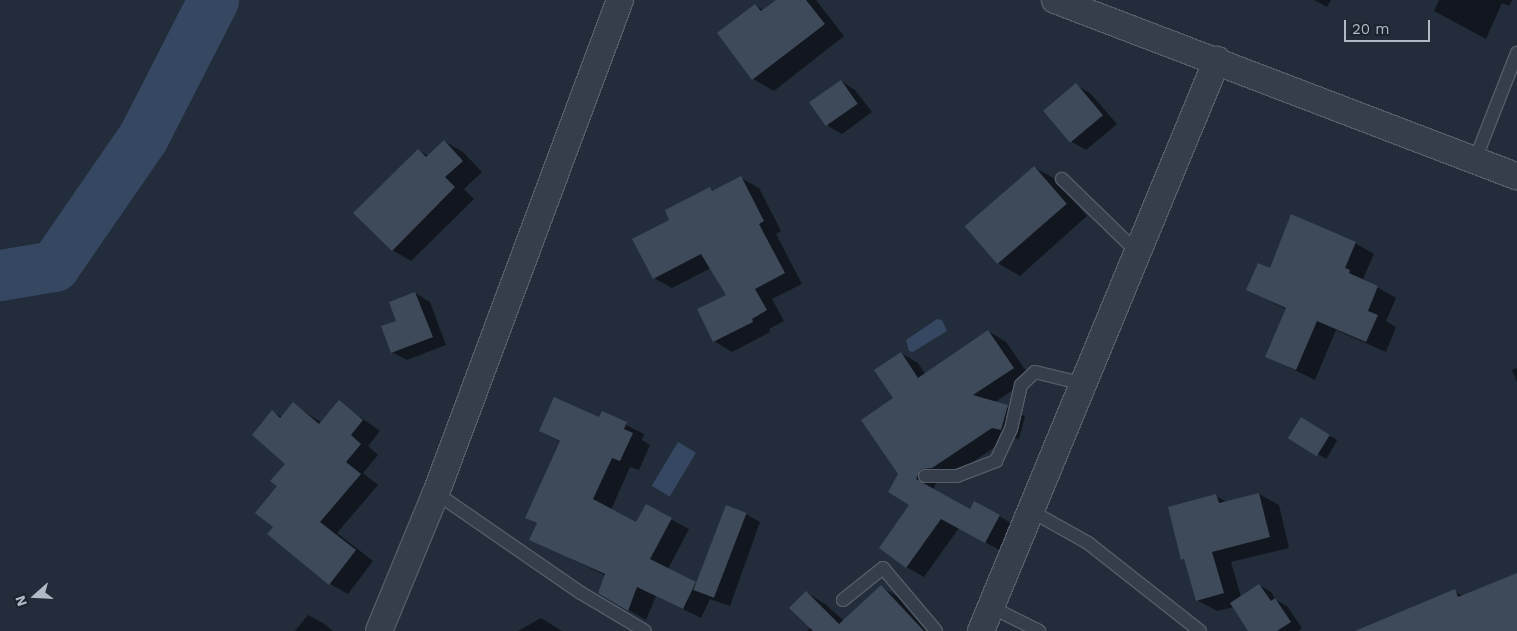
<!DOCTYPE html>
<style>
body{margin:0}
#map{position:relative;width:1517px;height:631px;overflow:hidden;background:#222c3a;font-family:"Work Sans",sans-serif}
div>[style]{position:absolute}
[style*='--x']{left:calc(var(--x)*1px);top:calc(var(--y)*1px);width:calc(var(--w)*1px);rotate:calc(var(--a)*1deg)}
.water>*{inset:0;background:#354761;transform-origin:0 0}
.shadow>*{inset:0;background:#0007;transform-origin:0 0}
.river>*{height:51px;margin:-25.5px;padding:0 25.5px;transform-origin:25.5px;border-radius:25.5px;background:#354761}
.building>*{inset:0;background:#3e4a59;transform-origin:0 0}
.roads{filter:drop-shadow(1px 0 #535c68) drop-shadow(-1px 0 #535c68) drop-shadow(0 1px #535c68) drop-shadow(0 -1px #535c68)}
.lane>*{height:12px;margin:-6px;padding:0 6px;transform-origin:6px;border-radius:6px;background:#353e4a}
.street>*{height:26px;margin:-13px;padding:0 13px;transform-origin:13px;border-radius:13px;background:#353e4a}
span{translate:-50% -50%;white-space:nowrap;text-align:center;line-height:1.15;-webkit-text-stroke:4px #1b232f;paint-order:stroke}
.north{position:absolute;left:10px;top:571px;width:50px;height:50px;-webkit-text-stroke:4px #1b232f;paint-order:stroke;rotate:251deg;font-size:14px;font-weight:700;line-height:20px;text-align:center;color:#b0b9c6}
.north::after{content:'';display:block;margin:auto;width:18px;height:22px;background:#b0b9c6;clip-path:polygon(50% 0,100% 100%,50% 72%,0 100%)}
.scale{position:absolute;left:1344px;top:20px;width:86px;height:22px;box-sizing:border-box;border:2px solid #b0b9c6;border-top:0;padding-left:6px;font-size:15px;line-height:18px;white-space:nowrap;color:#b0b9c6;-webkit-text-stroke:4px #1b232f;paint-order:stroke}
</style>
<div id="map">
<div class="water">
<i style="clip-path:polygon(937px 319px,942px 320px,947px 331px,913px 352px,909px 351px,906px 340px)"></i>
<i style="left:678px;top:442px;width:21px;height:51px;rotate:31deg"></i>
</div>
<div class="shadow">
<i style="clip-path:polygon(778px 0,816px 0,844px 36px,774px 91px,753px 79px,755px 5px,765px 11px)"></i>
<i style="clip-path:polygon(1314px 0,1331px 0,1327px 7px)"></i>
<i style="clip-path:polygon(1439px 0,1512px 0,1509px 6px,1502px 3px,1486px 39px,1434px 11px)"></i>
<i style="clip-path:polygon(841px 81px,855px 90px,872px 112px,842px 134px,828px 126px)"></i>
<i style="clip-path:polygon(1076px 85px,1090px 93px,1117px 124px,1086px 150px,1072px 142px)"></i>
<i style="clip-path:polygon(444px 141px,463px 152px,482px 172px,464px 189px,474px 199px,411px 261px,392px 250px,418px 150px,428px 156px)"></i>
<i style="clip-path:polygon(1034px 167px,1055px 179px,1087px 216px,1020px 276px,999px 264px,967px 228px)"></i>
<i style="clip-path:polygon(741px 178px,759px 188px,781px 231px,776px 234px,802px 284px,772px 299px,784px 321px,769px 329px,770px 332px,732px 352px,714px 341px,728px 295px,711px 268px,672px 288px,654px 278px,671px 220px,710px 189px,715px 191px)"></i>
<i style="clip-path:polygon(1355px 243px,1374px 254px,1363px 279px,1396px 298px,1386px 321px,1396px 327px,1386px 352px,1336px 330px,1315px 380px,1266px 356px,1286px 309px,1248px 290px,1270px 269px)"></i>
<i style="clip-path:polygon(415px 293px,430px 302px,446px 345px,407px 360px,392px 352px,398px 321px)"></i>
<i style="clip-path:polygon(988px 331px,1006px 342px,1031px 378px,995px 402px,1025px 416px,1019px 439px,1010px 437px,950px 477px,938px 479px,933px 490px,970px 511px,999px 516px,1016px 526px,1003px 552px,959px 528px,924px 577px,906px 567px,911px 505px,900px 474px,895px 398px,901px 353px,918px 363px,926px 375px)"></i>
<i style="clip-path:polygon(1517px 368px,1517px 382px,1512px 370px)"></i>
<i style="clip-path:polygon(339px 402px,380px 431px,368px 446px,378px 455px,363px 473px,378px 485px,337px 533px,373px 561px,348px 594px,330px 584px,274px 527px,278px 486px,287px 463px,272px 412px,282px 417px,293px 404px,322px 423px)"></i>
<i style="clip-path:polygon(602px 413px,644px 434px,642px 440px,650px 445px,639px 470px,630px 467px,611px 510px,637px 524px,647px 506px,689px 529px,668px 569px,699px 585px,746px 514px,760px 522px,730px 606px,710px 599px,701px 618px,656px 596px,646px 620px,599px 593px,606px 576px,531px 539px,538px 524px,526px 518px,560px 442px,540px 431px,599px 419px)"></i>
<i style="left:1301px;top:419px;width:42px;height:22px;rotate:30deg"></i>
<i style="clip-path:polygon(1259px 494px,1279px 505px,1289px 548px,1231px 562px,1241px 597px,1259px 585px,1271px 592px,1276px 600px,1287px 606px,1302px 628px,1298px 631px,1250px 631px,1234px 607px,1217px 611px,1197px 600px,1186px 561px,1182px 559px,1216px 496px,1227px 502px)"></i>
<i style="clip-path:polygon(1517px 576px,1517px 631px,1390px 631px,1454px 591px,1463px 596px)"></i>
<i style="clip-path:polygon(881px 587px,900px 598px,931px 631px,807px 631px,811px 627px,806px 592px,825px 604px,844px 621px)"></i>
<i style="clip-path:polygon(308px 615px,323px 623px,333px 631px,295px 631px)"></i>
<i style="clip-path:polygon(541px 618px,562px 631px,518px 631px)"></i>
</div>
<div class="river">
<i style="--x:0;--y:275;--w:55;--a:-9.5"></i>
<i style="--x:54;--y:266;--w:157;--a:-55.4"></i>
<i style="--x:143;--y:137;--w:154;--a:-62.9"></i>
</div>
<div class="building">
<i style="clip-path:polygon(776px 0,806px 0,825px 24px,752px 80px,717px 33px,755px 4px,761px 11px)"></i>
<i style="left:841px;top:80px;width:29px;height:39px;rotate:55deg"></i>
<i style="left:1076px;top:83px;width:42px;height:43px;rotate:50deg"></i>
<i style="clip-path:polygon(444px 140px,463px 161px,445px 177px,455px 187px,392px 251px,353px 213px,418px 149px,426px 157px)"></i>
<i style="left:1034px;top:166px;width:50px;height:92px;rotate:49deg"></i>
<i style="clip-path:polygon(741px 176px,764px 221px,759px 224px,785px 273px,755px 289px,767px 310px,752px 319px,753px 322px,713px 342px,697px 309px,726px 295px,701px 254px,653px 279px,632px 239px,669px 220px,665px 210px,710px 187px,712px 191px)"></i>
<i style="clip-path:polygon(1291px 214px,1356px 242px,1345px 268px,1350px 270px,1349px 273px,1378px 286px,1368px 311px,1378px 315px,1366px 342px,1317px 321px,1296px 370px,1265px 357px,1286px 308px,1246px 290px,1258px 263px,1270px 268px)"></i>
<i style="clip-path:polygon(415px 292px,433px 337px,391px 353px,381px 326px,396px 321px,389px 302px)"></i>
<i style="clip-path:polygon(988px 330px,1014px 368px,973px 395px,1008px 405px,1001px 430px,992px 428px,932px 468px,921px 469px,916px 479px,970px 509px,974px 501px,1000px 515px,985px 543px,941px 519px,906px 568px,879px 548px,909px 505px,888px 492px,898px 474px,861px 420px,893px 398px,874px 370px,901px 352px,918px 378px)"></i>
<i style="clip-path:polygon(554px 397px,599px 417px,602px 411px,627px 422px,624px 429px,633px 433px,620px 461px,612px 458px,593px 499px,636px 522px,646px 504px,672px 518px,650px 559px,696px 582px,683px 609px,637px 587px,628px 611px,598px 593px,605px 574px,529px 540px,537px 523px,525px 518px,560px 441px,539px 431px)"></i>
<i style="clip-path:polygon(339px 400px,363px 420px,351px 435px,361px 444px,346px 462px,361px 474px,320px 522px,356px 550px,329px 585px,267px 534px,273px 527px,255px 513px,277px 486px,270px 481px,285px 464px,252px 435px,272px 410px,280px 418px,293px 402px,319px 424px)"></i>
<i style="left:1301px;top:417px;width:34px;height:25px;rotate:32deg"></i>
<i style="clip-path:polygon(1259px 493px,1270px 537px,1212px 552px,1224px 593px,1196px 601px,1184px 559px,1181px 560px,1168px 507px,1216px 494px,1219px 503px)"></i>
<i style="left:726px;top:505px;width:22px;height:91px;rotate:21deg"></i>
<i style="clip-path:polygon(1517px 573px,1517px 631px,1355px 631px,1455px 589px,1458px 597px)"></i>
<i style="clip-path:polygon(1259px 584px,1271px 601px,1275px 598px,1291px 622px,1277px 631px,1248px 631px,1230px 603px)"></i>
<i style="clip-path:polygon(881px 585px,924px 631px,813px 631px,789px 608px,806px 591px,839px 624px)"></i>
</div>
<div class="roads">
<div class="lane">
<i style="--x:1475;--y:160;--w:115;--a:-68.6"></i>
<i style="--x:1062;--y:179;--w:107;--a:44.2"></i>
<i style="--x:925;--y:476;--w:32;--a:0"></i>
<i style="--x:957;--y:476;--w:42;--a:-21"></i>
<i style="--x:996;--y:461;--w:35;--a:-65"></i>
<i style="--x:1011;--y:429;--w:45;--a:-77.2"></i>
<i style="--x:1021;--y:385;--w:19;--a:-43"></i>
<i style="--x:1035;--y:372;--w:50;--a:13.8"></i>
<i style="--x:436;--y:493;--w:176;--a:34.6"></i>
<i style="--x:581;--y:593;--w:74;--a:30.7"></i>
<i style="--x:1031;--y:511;--w:65;--a:29.3"></i>
<i style="--x:1088;--y:543;--w:142;--a:38.2"></i>
<i style="--x:843;--y:600;--w:51;--a:-38.7"></i>
<i style="--x:883;--y:568;--w:82;--a:49.9"></i>
<i style="--x:991;--y:607;--w:54;--a:26.6"></i>
</div>
<div class="street">
<i style="--x:1055;--y:0;--w:494;--a:20.9"></i>
<i style="--x:379;--y:631;--w:149;--a:-67.6"></i>
<i style="--x:436;--y:493;--w:526;--a:-69.53"></i>
<i style="--x:981;--y:631;--w:618;--a:-67.54"></i>
</div>
</div>
<div class="north">N</div>
<div class="scale">20 m</div>
</div>
